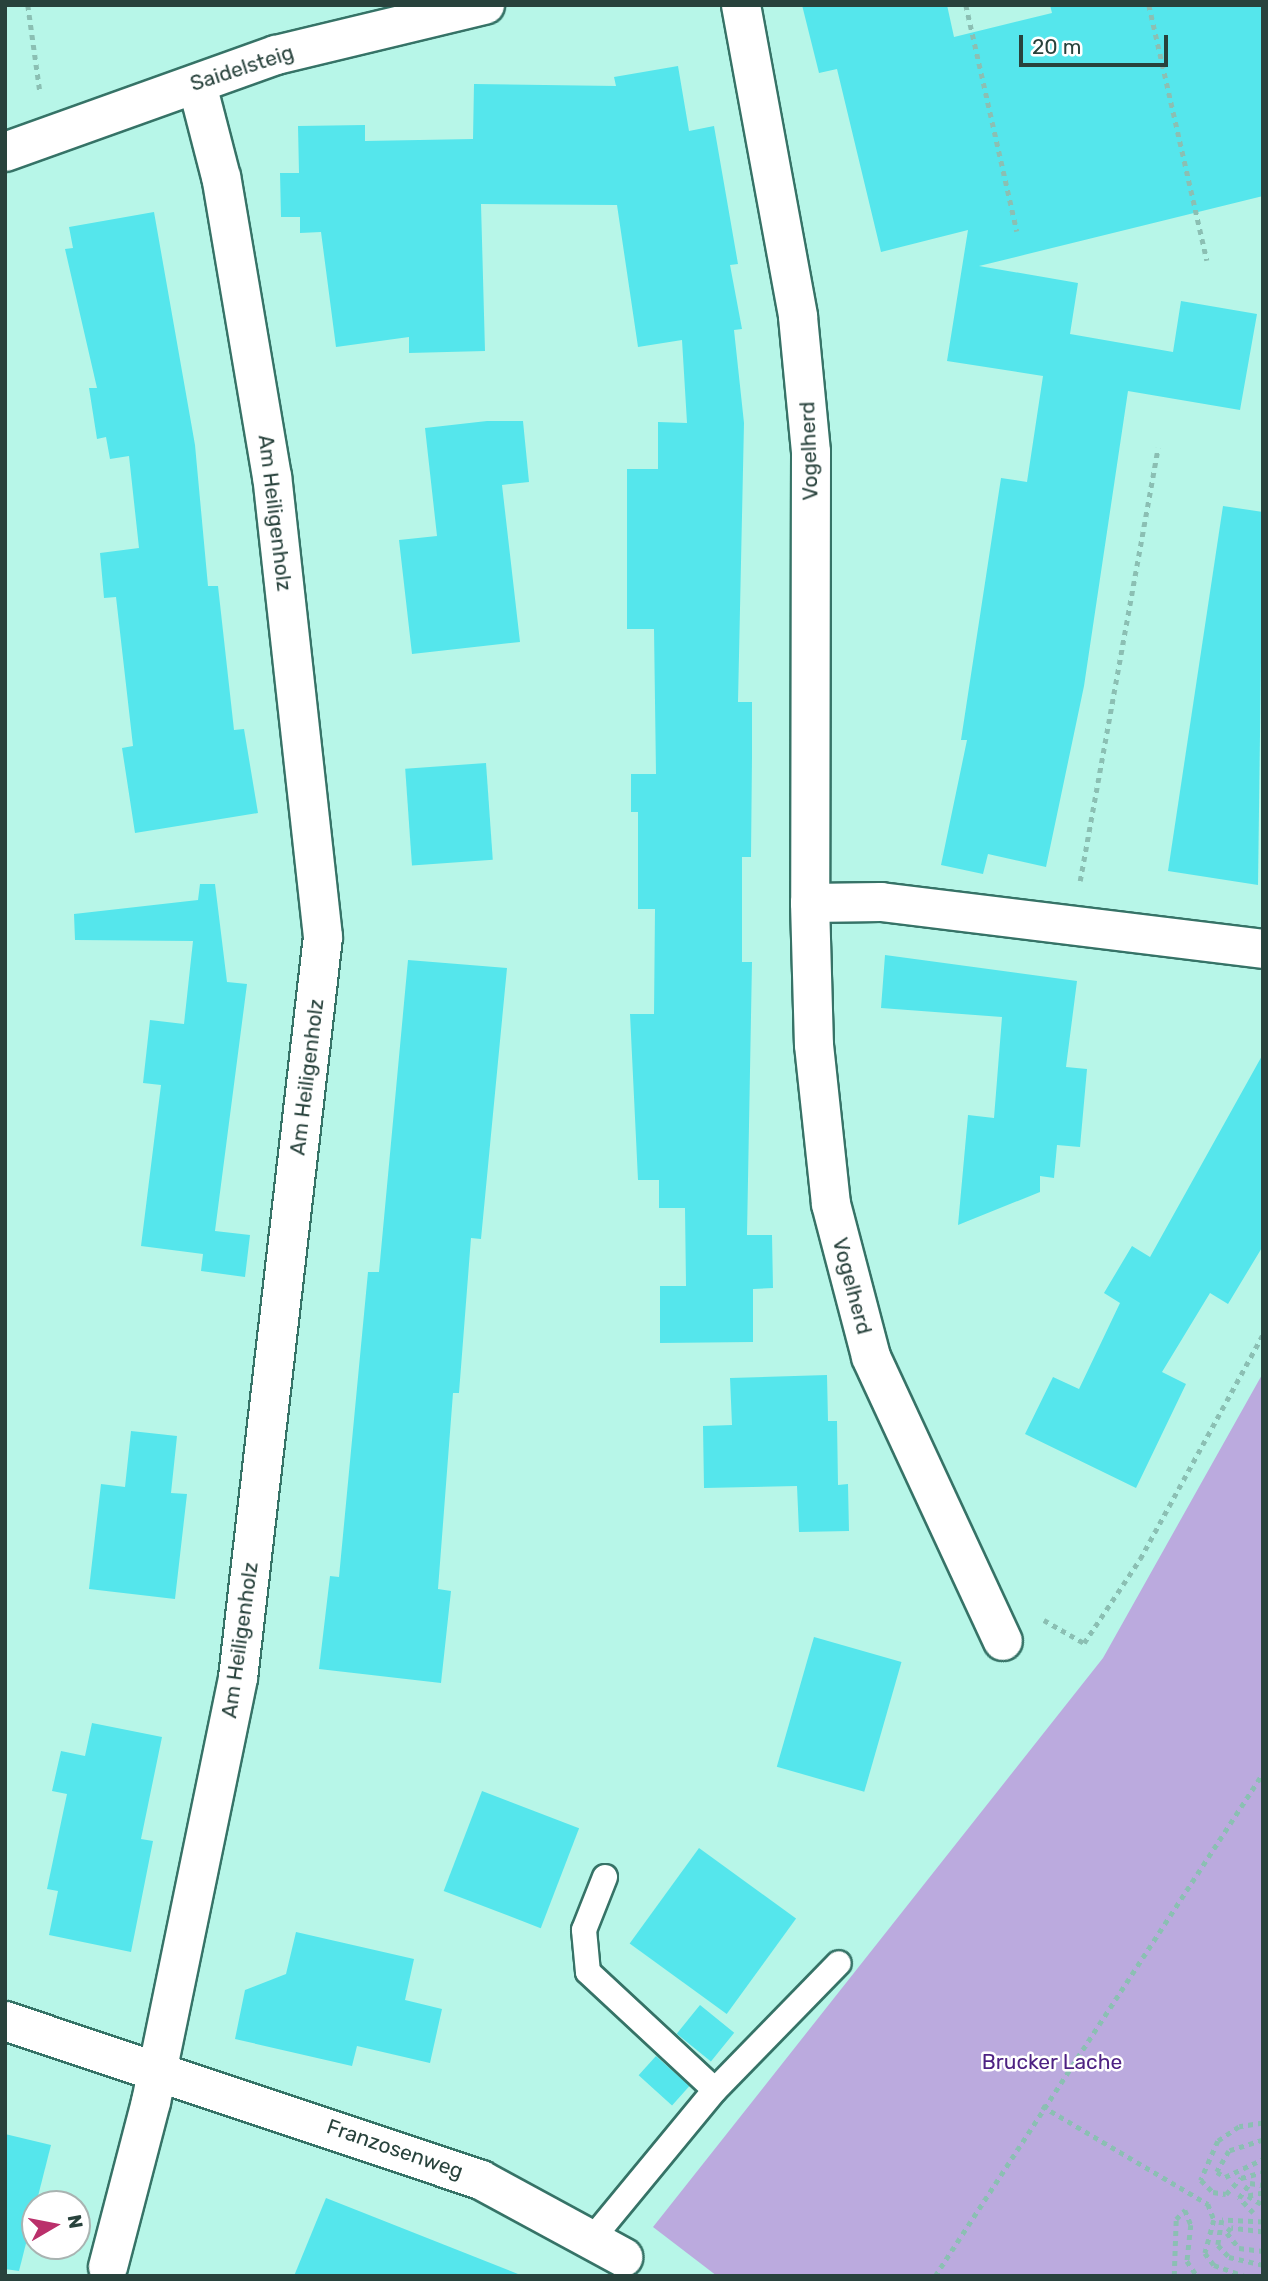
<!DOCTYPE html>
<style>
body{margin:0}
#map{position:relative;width:1268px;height:2281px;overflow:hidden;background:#b7f6e8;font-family:Rubik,sans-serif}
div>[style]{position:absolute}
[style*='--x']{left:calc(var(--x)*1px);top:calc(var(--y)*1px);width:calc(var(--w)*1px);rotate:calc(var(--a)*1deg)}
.green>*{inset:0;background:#bbaade}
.building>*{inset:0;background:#55e6ec;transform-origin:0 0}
.path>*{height:4.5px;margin-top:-2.25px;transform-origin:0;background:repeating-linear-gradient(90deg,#8bbfb3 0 5px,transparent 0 10px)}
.roads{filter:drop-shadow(2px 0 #367367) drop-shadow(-2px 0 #367367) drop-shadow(0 2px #367367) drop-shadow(0 -2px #367367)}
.service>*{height:24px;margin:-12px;padding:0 12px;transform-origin:12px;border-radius:12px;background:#fff}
.minor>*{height:38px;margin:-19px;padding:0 19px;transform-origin:19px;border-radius:19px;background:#fff}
span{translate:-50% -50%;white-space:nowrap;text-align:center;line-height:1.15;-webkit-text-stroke:5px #fff;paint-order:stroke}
.street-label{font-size:21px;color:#28423c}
.park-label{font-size:21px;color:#4e2283}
.frame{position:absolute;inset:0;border:7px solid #28423c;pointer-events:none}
.north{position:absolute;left:21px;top:2190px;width:70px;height:70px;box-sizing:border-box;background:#fff;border:2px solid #a9b3b1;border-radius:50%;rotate:80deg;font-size:19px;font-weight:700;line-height:28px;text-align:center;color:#28423c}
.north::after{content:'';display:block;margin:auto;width:24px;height:32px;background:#ba306b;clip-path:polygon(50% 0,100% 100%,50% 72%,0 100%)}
.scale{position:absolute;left:1019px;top:35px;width:149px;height:32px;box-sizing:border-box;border:4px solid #28423c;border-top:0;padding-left:9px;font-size:21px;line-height:24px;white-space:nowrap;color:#28423c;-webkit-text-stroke:5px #fff;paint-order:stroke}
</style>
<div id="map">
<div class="green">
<i style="clip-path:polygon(1263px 1373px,1263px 2276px,717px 2276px,653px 2227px,1103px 1658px)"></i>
</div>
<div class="building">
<i style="clip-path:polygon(802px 5px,947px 5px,954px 37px,1052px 13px,1050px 5px,1263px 5px,1263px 196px,979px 266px,1078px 283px,1070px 334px,1173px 352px,1181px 301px,1257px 314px,1240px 410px,1128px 391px,1084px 686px,1046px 867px,988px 854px,983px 874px,941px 865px,967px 740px,961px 740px,1001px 478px,1027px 482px,1043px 376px,947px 361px,968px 230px,881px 252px,837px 69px,819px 73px)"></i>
<i style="clip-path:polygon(678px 66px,689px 131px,714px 126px,738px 264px,730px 265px,742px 329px,734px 330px,744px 423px,738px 702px,752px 702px,752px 757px,751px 857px,742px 857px,742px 962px,752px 962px,747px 1235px,772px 1235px,773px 1288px,753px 1289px,753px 1342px,660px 1343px,660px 1286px,686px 1286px,685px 1208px,659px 1208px,659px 1180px,638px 1180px,630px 1014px,654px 1014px,655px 909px,638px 909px,638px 812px,631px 812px,631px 774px,656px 774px,654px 629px,627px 629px,627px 469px,658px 469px,658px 422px,687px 423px,682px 340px,638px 347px,617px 205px,481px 204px,485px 351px,409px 353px,409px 337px,336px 347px,321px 232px,300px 233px,300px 217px,281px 217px,280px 173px,299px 173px,298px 126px,365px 125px,365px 141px,473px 139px,474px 84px,616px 86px,614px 77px)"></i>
<i style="clip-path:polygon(154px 212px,195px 445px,208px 586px,218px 586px,234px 730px,244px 729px,258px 813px,135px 833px,122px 748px,133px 746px,116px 597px,104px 598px,100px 553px,139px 548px,129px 456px,110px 459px,106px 437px,97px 439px,89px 388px,97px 388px,65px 249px,73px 248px,69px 227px)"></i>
<i style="clip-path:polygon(487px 421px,523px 421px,529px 482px,502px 485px,520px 642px,412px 654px,399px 540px,437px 536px,425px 428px)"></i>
<i style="clip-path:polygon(1223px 506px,1263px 512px,1258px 885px,1168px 871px)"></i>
<i style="left:486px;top:763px;width:97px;height:81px;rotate:86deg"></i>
<i style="clip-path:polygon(200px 884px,215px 884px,227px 982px,247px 984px,215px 1231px,250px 1235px,245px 1277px,201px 1271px,203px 1254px,141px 1246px,161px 1085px,143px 1083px,150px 1020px,184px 1024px,193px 941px,75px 940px,74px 914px,198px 900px)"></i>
<i style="clip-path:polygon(885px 955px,1077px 981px,1066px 1067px,1087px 1069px,1080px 1147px,1057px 1145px,1054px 1178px,1040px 1176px,1040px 1192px,958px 1225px,968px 1115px,994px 1118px,1002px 1017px,881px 1008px)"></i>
<i style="clip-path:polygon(408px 960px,507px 968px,481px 1239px,471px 1238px,459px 1393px,453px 1393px,438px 1589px,451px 1591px,441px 1683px,319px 1669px,330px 1576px,339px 1577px,368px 1272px,379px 1272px)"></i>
<i style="clip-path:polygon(1263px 1054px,1263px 1246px,1228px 1304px,1210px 1293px,1162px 1372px,1186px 1384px,1136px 1488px,1025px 1434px,1053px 1377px,1079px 1389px,1120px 1303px,1104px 1293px,1132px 1246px,1150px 1257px)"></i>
<i style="clip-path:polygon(827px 1375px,828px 1421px,837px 1421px,838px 1485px,848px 1484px,849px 1531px,799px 1532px,797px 1486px,704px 1488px,703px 1426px,732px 1425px,730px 1378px)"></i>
<i style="clip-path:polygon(131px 1431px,177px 1436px,171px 1493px,187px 1494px,175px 1599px,89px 1589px,101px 1484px,125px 1487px)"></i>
<i style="left:814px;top:1637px;width:91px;height:135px;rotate:16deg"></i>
<i style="clip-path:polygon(92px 1723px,162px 1737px,141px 1839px,153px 1841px,131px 1952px,49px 1935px,58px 1891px,47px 1889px,67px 1794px,52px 1791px,61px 1751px,85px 1756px)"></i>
<i style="left:482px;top:1791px;width:104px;height:107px;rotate:21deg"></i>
<i style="left:699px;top:1848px;width:120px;height:118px;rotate:36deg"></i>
<i style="clip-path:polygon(296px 1932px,414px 1959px,405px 2000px,442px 2009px,430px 2063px,357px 2046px,352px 2066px,235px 2039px,245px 1990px,286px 1974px)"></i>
<i style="left:700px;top:2005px;width:44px;height:37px;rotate:39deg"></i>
<i style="left:656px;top:2056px;width:45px;height:26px;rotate:42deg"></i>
<i style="clip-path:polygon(5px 2134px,51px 2145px,19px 2271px,5px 2269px)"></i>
<i style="clip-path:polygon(326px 2198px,518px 2274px,517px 2276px,294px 2276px)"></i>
</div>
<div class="path">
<i style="--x:28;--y:5;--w:87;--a:82.1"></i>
<i style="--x:966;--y:5;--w:232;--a:77.3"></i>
<i style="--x:1149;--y:5;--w:262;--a:77.2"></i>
<i style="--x:1080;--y:881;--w:440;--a:-79.8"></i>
<i style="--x:1044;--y:1620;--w:46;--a:29.9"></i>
<i style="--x:1084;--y:1643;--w:101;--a:-56.3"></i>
<i style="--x:1140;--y:1559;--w:256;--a:-61.3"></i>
<i style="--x:1042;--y:2106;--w:193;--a:30.6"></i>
<i style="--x:1208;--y:2204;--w:17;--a:69"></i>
<i style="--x:1214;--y:2220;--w:34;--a:105"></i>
<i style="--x:1205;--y:2253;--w:15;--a:53"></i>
<i style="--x:1214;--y:2265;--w:32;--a:20"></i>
<i style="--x:1263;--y:2123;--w:24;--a:171"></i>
<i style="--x:1239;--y:2127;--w:25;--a:146"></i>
<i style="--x:1218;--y:2141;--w:43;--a:113.6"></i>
<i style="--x:1201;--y:2180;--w:17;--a:45"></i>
<i style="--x:1213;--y:2192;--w:13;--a:9"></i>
<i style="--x:1226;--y:2194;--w:22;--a:-47"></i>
<i style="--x:1241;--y:2178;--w:23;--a:-15"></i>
<i style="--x:1263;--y:2140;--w:36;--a:162"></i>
<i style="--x:1229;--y:2151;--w:24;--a:120"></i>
<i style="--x:1217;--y:2172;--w:9;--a:32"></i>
<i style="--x:1225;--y:2177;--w:42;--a:-25.3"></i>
<i style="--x:1263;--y:2193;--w:15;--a:169"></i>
<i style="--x:1248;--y:2196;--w:17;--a:31"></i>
<i style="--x:1253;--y:2213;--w:21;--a:-133"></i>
<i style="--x:1239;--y:2198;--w:19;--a:-54"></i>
<i style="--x:1250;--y:2183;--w:13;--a:9"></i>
<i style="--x:1263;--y:2222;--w:41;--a:-177.2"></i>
<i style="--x:1222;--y:2220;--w:25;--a:99"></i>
<i style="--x:1218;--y:2245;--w:16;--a:47"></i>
<i style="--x:1229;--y:2257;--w:35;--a:13"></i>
<i style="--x:1263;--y:2232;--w:32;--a:-173"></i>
<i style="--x:1231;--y:2228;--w:6;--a:129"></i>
<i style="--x:1227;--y:2233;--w:19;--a:51"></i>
<i style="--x:1239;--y:2248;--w:24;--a:7"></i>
<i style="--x:935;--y:2276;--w:600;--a:-56.89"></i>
<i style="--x:1174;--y:2276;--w:57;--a:-88"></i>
<i style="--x:1176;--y:2219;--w:13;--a:-45"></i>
<i style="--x:1185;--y:2210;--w:16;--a:68"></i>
<i style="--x:1191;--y:2225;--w:36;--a:96"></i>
<i style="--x:1187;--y:2261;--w:18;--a:56"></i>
</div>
<div class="roads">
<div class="service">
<i style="--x:605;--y:1877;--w:57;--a:111.6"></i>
<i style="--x:584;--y:1930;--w:42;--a:84.6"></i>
<i style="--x:588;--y:1972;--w:173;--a:42.9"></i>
<i style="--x:592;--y:2239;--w:193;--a:-50.5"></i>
<i style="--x:715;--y:2090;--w:177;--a:-45.7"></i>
</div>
<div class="minor">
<i style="--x:741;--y:5;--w:317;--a:79.6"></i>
<i style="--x:798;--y:317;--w:136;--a:84.5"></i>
<i style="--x:811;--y:452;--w:451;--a:90.1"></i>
<i style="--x:810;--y:903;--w:142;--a:88.4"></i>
<i style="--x:814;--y:1045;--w:160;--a:83.9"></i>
<i style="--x:831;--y:1204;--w:158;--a:75.3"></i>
<i style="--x:871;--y:1357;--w:313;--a:65.1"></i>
<i style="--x:5;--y:152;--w:288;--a:-19.7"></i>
<i style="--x:276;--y:55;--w:215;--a:-13.5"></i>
<i style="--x:810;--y:903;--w:71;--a:-0.8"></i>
<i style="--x:881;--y:902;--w:385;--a:7"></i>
<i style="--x:5;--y:2021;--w:502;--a:18.47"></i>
<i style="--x:481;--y:2180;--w:162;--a:28.5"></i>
<i style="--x:108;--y:2267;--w:171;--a:-75.4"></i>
<i style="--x:151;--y:2102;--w:433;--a:-78.4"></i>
<i style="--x:238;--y:1678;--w:746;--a:-83.46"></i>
<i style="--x:323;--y:937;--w:463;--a:-96.3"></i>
<i style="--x:272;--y:477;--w:304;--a:-99.6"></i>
<i style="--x:221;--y:177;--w:96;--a:-104.5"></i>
</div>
</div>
<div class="street-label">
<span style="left:242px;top:68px;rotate:-18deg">Saidelsteig</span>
<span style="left:809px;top:451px;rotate:-92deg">Vogelherd</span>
<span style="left:275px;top:513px;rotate:83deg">Am Heiligenholz</span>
<span style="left:307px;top:1077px;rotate:-83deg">Am Heiligenholz</span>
<span style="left:852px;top:1286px;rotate:75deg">Vogelherd</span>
<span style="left:240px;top:1640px;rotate:-82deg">Am Heiligenholz</span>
<span style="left:395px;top:2149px;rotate:19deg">Franzosenweg</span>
</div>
<div class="park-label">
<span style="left:1052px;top:2062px">Brucker Lache</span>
</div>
<div class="frame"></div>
<div class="north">N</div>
<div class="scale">20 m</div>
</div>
